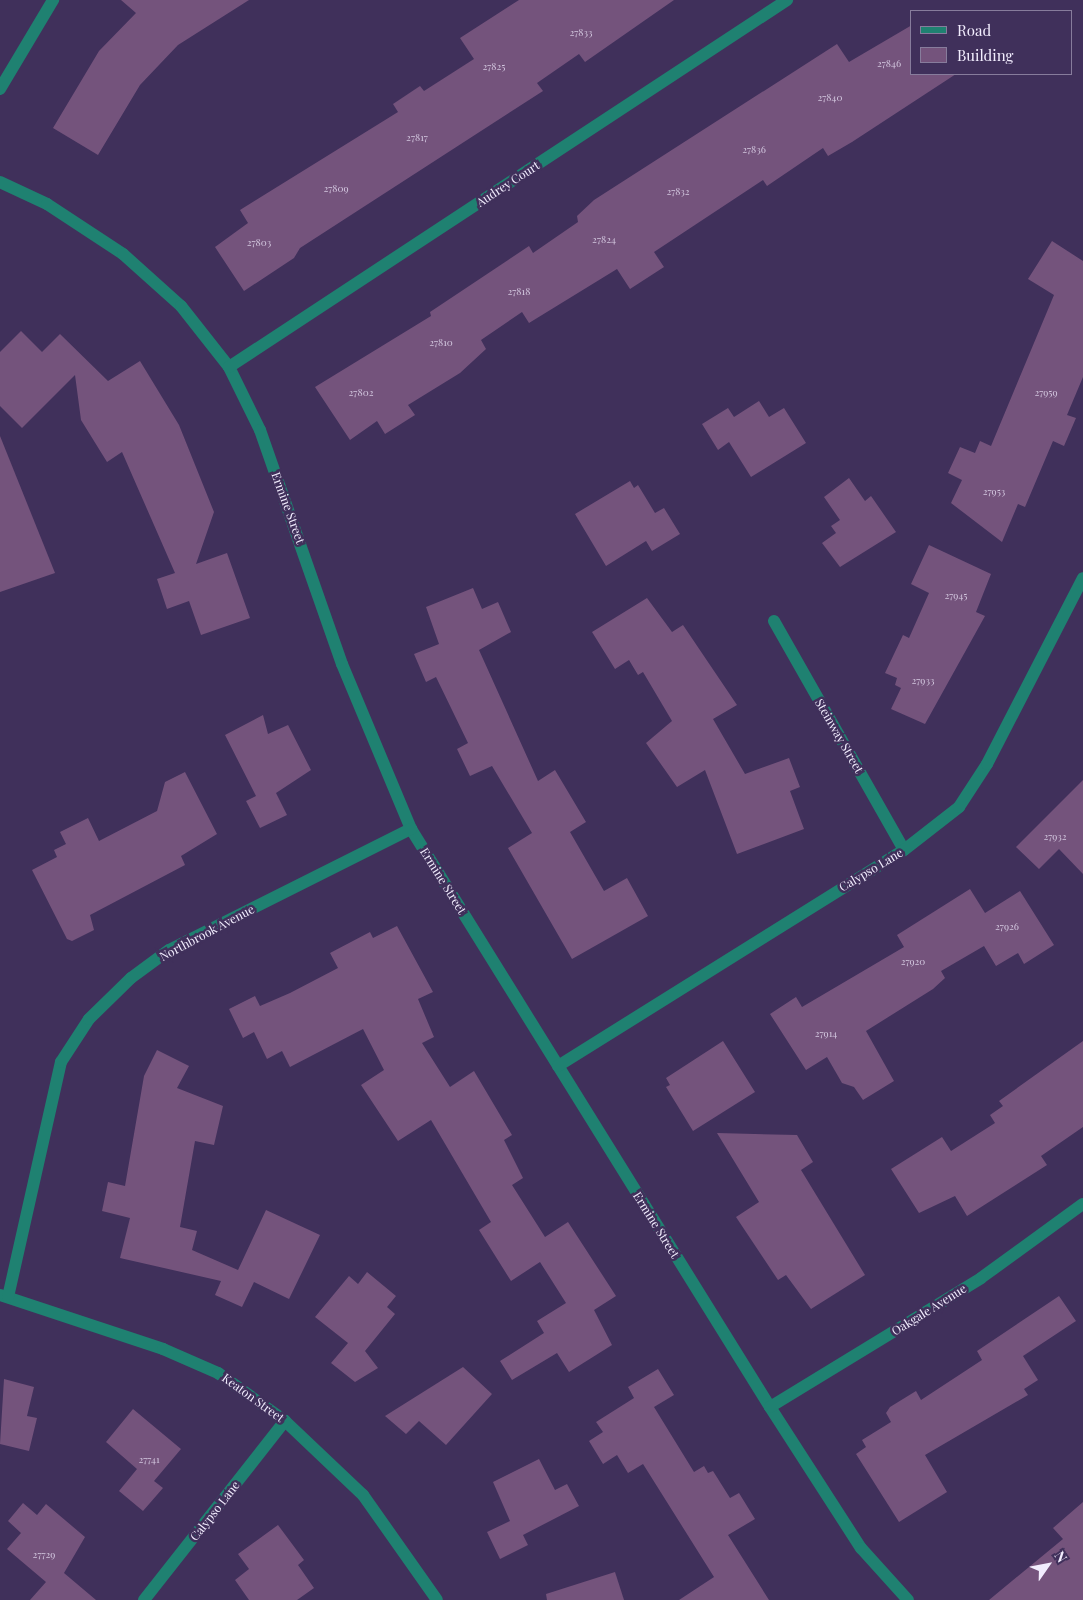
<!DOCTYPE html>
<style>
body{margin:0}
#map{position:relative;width:1083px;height:1600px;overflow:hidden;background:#40305b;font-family:"Playfair Display",serif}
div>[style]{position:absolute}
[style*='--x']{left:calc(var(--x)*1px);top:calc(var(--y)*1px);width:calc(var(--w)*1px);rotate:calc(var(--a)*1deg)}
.building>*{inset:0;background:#74537c}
.minor>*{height:12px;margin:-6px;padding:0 6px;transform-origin:6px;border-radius:6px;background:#1f8171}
span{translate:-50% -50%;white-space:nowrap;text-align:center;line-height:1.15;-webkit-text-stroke:5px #40305b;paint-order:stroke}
.number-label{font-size:10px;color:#d2c6de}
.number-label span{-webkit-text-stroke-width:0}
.street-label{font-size:12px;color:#f2edfe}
.legend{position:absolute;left:910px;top:10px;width:162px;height:65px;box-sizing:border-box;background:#40305b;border:1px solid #877c9c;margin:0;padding:6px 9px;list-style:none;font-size:15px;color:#f2edfe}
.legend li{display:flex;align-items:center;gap:10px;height:25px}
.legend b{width:25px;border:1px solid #877c9c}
.north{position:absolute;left:1023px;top:1540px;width:50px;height:50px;-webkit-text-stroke:4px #40305b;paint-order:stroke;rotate:57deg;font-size:14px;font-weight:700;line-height:20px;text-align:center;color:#f2edfe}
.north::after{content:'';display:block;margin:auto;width:18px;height:22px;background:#f2edfe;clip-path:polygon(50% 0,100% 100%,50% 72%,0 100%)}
</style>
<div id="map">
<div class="building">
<i style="clip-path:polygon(121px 0,249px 0,178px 45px,140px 85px,98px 155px,53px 128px,99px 51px,136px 13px)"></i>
<i style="clip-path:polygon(519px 0,674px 0,585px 62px,579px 54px,537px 83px,543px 91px,300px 248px,294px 258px,244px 291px,215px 247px,248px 223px,240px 210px,398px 112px,393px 104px,420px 86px,424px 91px,474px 59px,460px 38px)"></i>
<i style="clip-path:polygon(912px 25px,912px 74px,956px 74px,852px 142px,828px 156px,823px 148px,767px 186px,763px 180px,654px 252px,664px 267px,630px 289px,617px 269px,529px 323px,522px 312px,481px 340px,486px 349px,460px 373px,408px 405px,415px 415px,385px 434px,377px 421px,350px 440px,315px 387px,431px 316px,430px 312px,529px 246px,533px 253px,578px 222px,577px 216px,594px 200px,837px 44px,849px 62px)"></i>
<i style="clip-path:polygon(1052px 241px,1083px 261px,1083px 377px,1067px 415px,1076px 418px,1064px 446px,1053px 441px,1025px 507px,1018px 504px,1002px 542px,951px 503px,962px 480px,948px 473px,960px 447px,975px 453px,980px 441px,991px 446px,1054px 295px,1028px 279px)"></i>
<i style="clip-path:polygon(21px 331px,42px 352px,60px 334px,108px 381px,140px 361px,179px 425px,214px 512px,196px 564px,227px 553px,250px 618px,201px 635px,189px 601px,167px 609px,157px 579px,175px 573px,122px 452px,107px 462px,81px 420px,75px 375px,22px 428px,0 406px,0 352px)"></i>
<i style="clip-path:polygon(759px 401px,769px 417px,784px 408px,806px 443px,751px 477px,729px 442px,718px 450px,702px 424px,728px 408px,734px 417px)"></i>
<i style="clip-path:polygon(0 436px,55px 573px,0 592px)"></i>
<i style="clip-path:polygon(849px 478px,865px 501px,871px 496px,896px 532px,840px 567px,822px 543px,836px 533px,831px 526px,840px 520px,824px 497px)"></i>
<i style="clip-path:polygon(630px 481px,634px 488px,638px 485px,655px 513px,664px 508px,680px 534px,652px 551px,646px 541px,606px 566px,575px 514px)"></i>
<i style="clip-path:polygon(929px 545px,991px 574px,976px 612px,985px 616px,925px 724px,891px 709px,901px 688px,895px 685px,897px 678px,885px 673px,903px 635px,909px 638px,929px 593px,911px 584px)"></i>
<i style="clip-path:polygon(473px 588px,482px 609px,498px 602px,511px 632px,479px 650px,538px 781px,555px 770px,586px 822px,570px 832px,604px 891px,627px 878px,648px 916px,572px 959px,508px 848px,532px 833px,492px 766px,470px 776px,457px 749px,468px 743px,436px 677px,426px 682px,414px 654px,439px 644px,426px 607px)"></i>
<i style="clip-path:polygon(647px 598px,672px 632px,683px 625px,737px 705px,713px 719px,745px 774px,789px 758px,800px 787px,790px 791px,804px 829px,737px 854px,705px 770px,677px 787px,646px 743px,672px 721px,643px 672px,638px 675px,629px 660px,615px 669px,592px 632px)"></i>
<i style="clip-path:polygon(263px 715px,268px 734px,288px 725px,311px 770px,276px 793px,287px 815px,260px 828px,246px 801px,256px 796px,225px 735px)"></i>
<i style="clip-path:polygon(185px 772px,217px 834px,181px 856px,185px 865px,90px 915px,94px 930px,72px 941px,67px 939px,32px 870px,57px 857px,54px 850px,66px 844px,60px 832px,88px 818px,99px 841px,157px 811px,165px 782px)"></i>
<i style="clip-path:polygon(1083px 780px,1083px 874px,1059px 849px,1039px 869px,1016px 847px)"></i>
<i style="clip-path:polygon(970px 889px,985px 913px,1020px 891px,1054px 945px,1024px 964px,1018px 953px,996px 966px,984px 946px,941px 971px,945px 978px,933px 989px,866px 1031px,894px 1081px,863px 1100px,854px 1087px,842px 1083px,827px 1057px,806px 1070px,770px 1014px,796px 997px,802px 1007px,904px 947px,897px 935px)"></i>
<i style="clip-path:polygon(397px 926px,433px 992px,418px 999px,434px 1037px,422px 1043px,450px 1087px,474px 1071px,512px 1135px,504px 1140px,523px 1178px,512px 1185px,545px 1237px,568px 1222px,616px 1296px,594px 1310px,612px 1345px,569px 1372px,557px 1353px,512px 1380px,500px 1361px,544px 1333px,537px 1321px,566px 1303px,540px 1262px,511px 1281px,479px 1230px,491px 1222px,431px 1120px,398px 1141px,361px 1085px,384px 1070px,363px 1029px,290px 1067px,282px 1051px,267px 1059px,254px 1032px,243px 1038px,229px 1009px,255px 996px,260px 1006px,290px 993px,338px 968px,330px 953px,370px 932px,373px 938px)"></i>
<i style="clip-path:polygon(723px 1041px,755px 1092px,693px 1131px,666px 1087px,670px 1085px,666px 1078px)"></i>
<i style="clip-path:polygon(1083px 1041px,1083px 1127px,1041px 1156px,1047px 1165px,967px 1216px,955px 1196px,919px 1213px,891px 1169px,942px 1137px,951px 1151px,995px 1123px,990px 1115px,1003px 1106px,999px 1101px)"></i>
<i style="clip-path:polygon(157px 1050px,189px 1066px,177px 1088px,223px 1106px,214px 1145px,195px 1141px,180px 1227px,197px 1231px,192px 1250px,238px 1270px,266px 1210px,320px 1235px,289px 1299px,254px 1282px,242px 1307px,215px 1295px,221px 1281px,120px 1258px,130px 1218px,102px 1211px,108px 1182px,125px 1186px,144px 1076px)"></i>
<i style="clip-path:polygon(717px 1133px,797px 1135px,813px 1162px,801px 1170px,865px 1275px,811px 1309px,786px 1275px,778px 1280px,736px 1217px,759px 1202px)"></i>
<i style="clip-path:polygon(367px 1272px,396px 1296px,387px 1307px,395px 1314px,365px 1351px,378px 1368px,355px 1382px,331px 1363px,348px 1343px,315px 1317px,349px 1276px,358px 1284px)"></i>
<i style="clip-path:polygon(1059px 1296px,1076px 1321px,1023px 1356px,1038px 1380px,1024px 1389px,1028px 1395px,925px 1455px,947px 1492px,899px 1522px,856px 1454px,866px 1447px,862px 1440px,891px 1422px,886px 1413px,890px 1407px,916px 1391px,921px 1400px,982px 1360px,977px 1351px)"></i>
<i style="clip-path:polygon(463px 1367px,492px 1394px,446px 1445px,419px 1421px,406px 1434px,385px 1416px)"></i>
<i style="clip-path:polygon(658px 1369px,674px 1395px,654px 1407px,694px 1472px,704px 1466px,708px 1473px,713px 1471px,730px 1498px,739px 1493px,755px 1519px,728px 1535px,769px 1600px,679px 1600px,714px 1577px,643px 1464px,628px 1473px,617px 1455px,603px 1464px,589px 1441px,603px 1432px,596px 1422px,634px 1398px,628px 1387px)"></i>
<i style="clip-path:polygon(4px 1379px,34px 1387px,27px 1416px,37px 1418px,29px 1451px,0 1444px)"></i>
<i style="clip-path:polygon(133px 1409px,181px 1449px,154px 1481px,163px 1488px,143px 1511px,119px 1491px,137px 1469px,106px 1442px)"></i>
<i style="clip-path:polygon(539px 1459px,555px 1490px,567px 1484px,579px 1506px,523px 1535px,528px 1545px,500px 1559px,487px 1532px,510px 1521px,493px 1482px)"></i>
<i style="clip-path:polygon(1083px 1502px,1083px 1600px,989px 1600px,1063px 1539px,1053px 1528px)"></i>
<i style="clip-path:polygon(23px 1503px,37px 1515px,46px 1504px,85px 1537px,64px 1573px,96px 1600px,30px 1600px,46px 1582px,7px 1549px,21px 1533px,8px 1521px)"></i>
<i style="clip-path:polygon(278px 1525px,304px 1560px,298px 1565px,314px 1588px,297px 1600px,249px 1600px,235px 1580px,249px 1569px,238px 1554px)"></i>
<i style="clip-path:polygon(615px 1572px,624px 1600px,547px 1600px,546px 1594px)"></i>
</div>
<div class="minor">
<i style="--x:0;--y:89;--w:104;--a:-59.2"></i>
<i style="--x:0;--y:182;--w:52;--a:25.1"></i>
<i style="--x:47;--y:204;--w:91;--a:33.3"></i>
<i style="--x:123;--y:254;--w:78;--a:41.9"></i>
<i style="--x:181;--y:306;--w:78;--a:51.8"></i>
<i style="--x:229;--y:367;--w:70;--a:63.8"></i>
<i style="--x:260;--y:430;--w:248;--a:70.7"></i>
<i style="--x:342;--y:664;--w:179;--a:67.3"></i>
<i style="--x:411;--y:829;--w:680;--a:58.16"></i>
<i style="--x:770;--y:1407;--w:168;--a:57.2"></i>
<i style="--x:861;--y:1548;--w:70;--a:47.9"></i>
<i style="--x:229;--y:367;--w:668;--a:-33.33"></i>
<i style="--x:774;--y:621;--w:263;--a:60.4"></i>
<i style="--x:558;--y:1066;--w:408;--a:-32"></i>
<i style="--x:904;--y:850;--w:70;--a:-38"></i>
<i style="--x:959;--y:807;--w:51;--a:-56.9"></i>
<i style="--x:987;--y:764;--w:209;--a:-62.7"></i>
<i style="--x:0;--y:1295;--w:172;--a:18.3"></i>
<i style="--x:163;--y:1349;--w:60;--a:23.6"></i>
<i style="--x:218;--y:1373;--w:82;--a:35.6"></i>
<i style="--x:285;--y:1421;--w:108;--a:43.5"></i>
<i style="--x:363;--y:1495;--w:128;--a:54.8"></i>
<i style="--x:8;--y:1297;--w:241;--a:-77.3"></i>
<i style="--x:61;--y:1062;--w:51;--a:-56.9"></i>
<i style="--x:89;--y:1019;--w:59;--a:-44.3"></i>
<i style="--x:131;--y:978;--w:47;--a:-36.4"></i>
<i style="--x:169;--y:950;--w:271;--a:-26.6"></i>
<i style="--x:770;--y:1407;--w:247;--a:-31.4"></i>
<i style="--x:981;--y:1278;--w:126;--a:-36"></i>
<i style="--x:144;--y:1600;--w:228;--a:-51.8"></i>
</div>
<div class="number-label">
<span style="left:581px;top:33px">27833</span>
<span style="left:889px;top:64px">27846</span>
<span style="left:494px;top:67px">27825</span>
<span style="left:830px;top:98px">27840</span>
<span style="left:417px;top:138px">27817</span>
<span style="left:754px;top:150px">27836</span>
<span style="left:336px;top:189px">27809</span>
<span style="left:678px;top:192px">27832</span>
<span style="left:604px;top:240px">27824</span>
<span style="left:259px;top:243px">27803</span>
<span style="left:519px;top:292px">27818</span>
<span style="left:441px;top:343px">27810</span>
<span style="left:361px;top:393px">27802</span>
<span style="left:1046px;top:393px">27959</span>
<span style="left:994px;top:492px">27953</span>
<span style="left:956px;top:596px">27945</span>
<span style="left:923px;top:681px">27933</span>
<span style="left:1055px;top:837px">27932</span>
<span style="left:1007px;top:927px">27926</span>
<span style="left:913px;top:962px">27920</span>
<span style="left:826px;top:1034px">27914</span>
<span style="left:149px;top:1460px">27741</span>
<span style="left:44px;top:1555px">27729</span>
</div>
<div class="street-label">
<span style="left:508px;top:184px;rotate:-33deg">Audrey Court</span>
<span style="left:288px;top:508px;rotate:70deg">Ermine Street</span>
<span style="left:839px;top:736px;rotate:60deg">Steinway Street</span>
<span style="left:871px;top:870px;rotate:-31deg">Calypso Lane</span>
<span style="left:443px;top:881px;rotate:58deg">Ermine Street</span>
<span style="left:207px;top:933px;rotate:-28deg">Northbrook Avenue</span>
<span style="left:656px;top:1225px;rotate:58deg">Ermine Street</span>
<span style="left:929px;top:1310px;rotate:-32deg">Oakgale Avenue</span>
<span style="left:253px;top:1398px;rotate:36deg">Keaton Street</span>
<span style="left:215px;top:1511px;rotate:-52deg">Calypso Lane</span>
</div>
<ul class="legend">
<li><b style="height:6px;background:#1f8171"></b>Road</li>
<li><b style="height:14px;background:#74537c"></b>Building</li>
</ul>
<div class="north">N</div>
</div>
